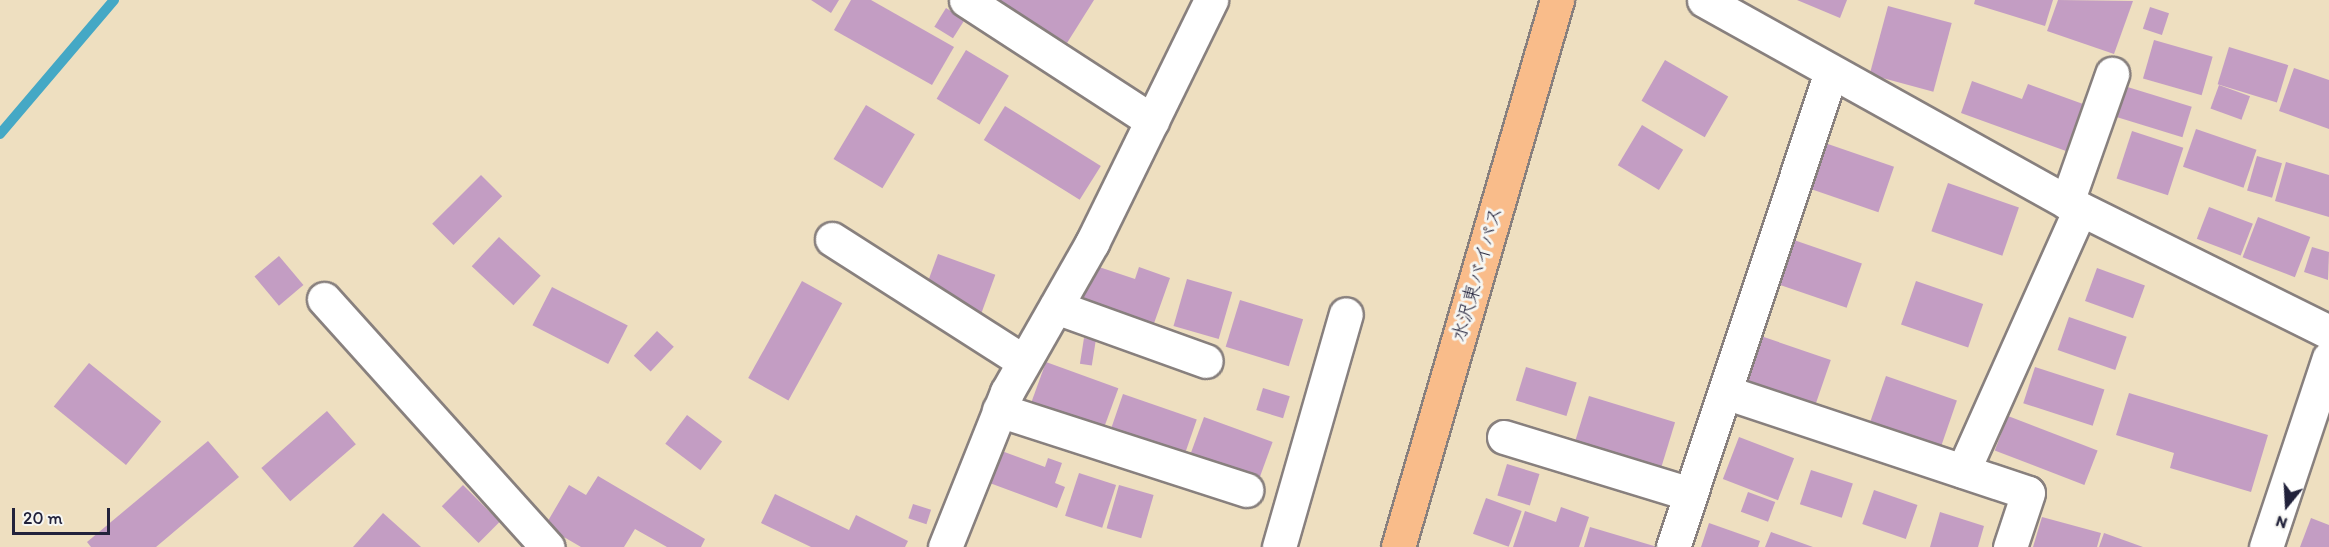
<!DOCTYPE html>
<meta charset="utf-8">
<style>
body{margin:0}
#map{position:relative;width:2329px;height:547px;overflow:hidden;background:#eedfc0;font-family:Itim,"Klee One",sans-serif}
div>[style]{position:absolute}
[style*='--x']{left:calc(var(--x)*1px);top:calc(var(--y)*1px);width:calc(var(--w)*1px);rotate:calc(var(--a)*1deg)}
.stream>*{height:10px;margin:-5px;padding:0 5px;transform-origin:5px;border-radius:5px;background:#45a8c5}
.building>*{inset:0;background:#c39dc3;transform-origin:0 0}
.roads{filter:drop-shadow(2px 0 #88807e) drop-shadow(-2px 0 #88807e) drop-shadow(0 2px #88807e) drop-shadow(0 -2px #88807e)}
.minor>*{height:33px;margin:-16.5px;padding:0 16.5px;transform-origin:16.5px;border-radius:16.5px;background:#fff}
.highway>*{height:33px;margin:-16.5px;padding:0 16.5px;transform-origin:16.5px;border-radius:16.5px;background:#f9bc8a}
span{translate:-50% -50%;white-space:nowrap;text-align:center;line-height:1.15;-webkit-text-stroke:6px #f6f6f2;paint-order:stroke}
.street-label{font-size:20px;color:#22223b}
.north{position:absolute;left:2257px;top:475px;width:60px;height:60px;-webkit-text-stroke:4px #f6f6f2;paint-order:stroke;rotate:198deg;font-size:16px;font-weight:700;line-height:24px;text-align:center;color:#22223b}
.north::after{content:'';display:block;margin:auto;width:21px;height:27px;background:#22223b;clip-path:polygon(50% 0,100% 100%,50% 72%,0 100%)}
.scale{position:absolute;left:12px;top:508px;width:98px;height:27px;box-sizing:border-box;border:3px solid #22223b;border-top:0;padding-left:8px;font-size:18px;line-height:21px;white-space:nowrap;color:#22223b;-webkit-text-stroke:4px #f6f6f2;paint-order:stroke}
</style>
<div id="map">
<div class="stream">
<i style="--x:0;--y:134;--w:176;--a:-49.6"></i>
</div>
<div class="building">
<i style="clip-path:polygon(811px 0,839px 0,831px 13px)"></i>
<i style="clip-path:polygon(851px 0,871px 0,954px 47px,932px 85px,834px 30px)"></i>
<i style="clip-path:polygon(997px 0,1094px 0,1067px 43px)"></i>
<i style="clip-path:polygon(1797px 0,1847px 0,1840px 18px)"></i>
<i style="clip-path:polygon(1975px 0,2053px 0,2045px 26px,1974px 4px)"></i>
<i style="clip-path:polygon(2058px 0,2133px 1px,2114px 54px,2047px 31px)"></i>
<i style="left:1888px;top:6px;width:66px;height:71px;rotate:15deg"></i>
<i style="left:2150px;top:7px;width:20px;height:23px;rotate:18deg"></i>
<i style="left:946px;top:8px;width:22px;height:22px;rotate:32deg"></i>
<i style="left:2154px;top:40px;width:61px;height:40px;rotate:16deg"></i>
<i style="left:2229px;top:47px;width:62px;height:39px;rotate:17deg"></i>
<i style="left:966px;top:50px;width:50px;height:57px;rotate:31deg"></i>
<i style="left:1665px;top:60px;width:73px;height:47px;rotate:30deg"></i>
<i style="clip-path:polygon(2294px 68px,2329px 80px,2329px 129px,2279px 111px)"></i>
<i style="clip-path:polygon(1972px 81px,2022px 99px,2028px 84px,2083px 104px,2066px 151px,1961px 113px)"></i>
<i style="left:2121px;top:85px;width:74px;height:32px;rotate:17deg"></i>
<i style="left:2219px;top:85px;width:33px;height:25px;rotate:20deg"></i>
<i style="left:866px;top:105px;width:57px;height:63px;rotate:31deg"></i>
<i style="left:1005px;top:106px;width:113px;height:40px;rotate:32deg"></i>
<i style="left:1642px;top:125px;width:48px;height:47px;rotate:31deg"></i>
<i style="left:2196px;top:129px;width:64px;height:40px;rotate:19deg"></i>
<i style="left:2132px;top:131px;width:54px;height:50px;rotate:18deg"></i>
<i style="left:1825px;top:143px;width:73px;height:48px;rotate:19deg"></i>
<i style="left:2257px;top:156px;width:26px;height:36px;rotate:16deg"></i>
<i style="clip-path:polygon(2286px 162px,2329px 175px,2329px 217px,2275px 201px)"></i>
<i style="left:481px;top:175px;width:30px;height:69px;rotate:45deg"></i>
<i style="left:1948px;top:183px;width:75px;height:51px;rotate:19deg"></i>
<i style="left:2209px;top:207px;width:47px;height:34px;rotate:21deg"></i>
<i style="left:2258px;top:217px;width:56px;height:43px;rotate:21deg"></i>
<i style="left:499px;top:237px;width:57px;height:40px;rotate:43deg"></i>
<i style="left:1791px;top:239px;width:75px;height:47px;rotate:19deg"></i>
<i style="clip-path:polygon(2312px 247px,2329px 252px,2328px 280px,2304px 272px)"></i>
<i style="left:938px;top:254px;width:61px;height:40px;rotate:20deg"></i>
<i style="left:279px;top:256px;width:38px;height:32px;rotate:50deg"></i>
<i style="clip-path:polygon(1093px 265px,1135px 279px,1139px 267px,1170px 278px,1152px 329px,1079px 304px)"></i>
<i style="left:2097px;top:268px;width:51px;height:35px;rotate:20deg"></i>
<i style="left:1187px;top:279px;width:47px;height:49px;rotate:16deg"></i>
<i style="left:802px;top:281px;width:46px;height:111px;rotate:29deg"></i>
<i style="left:1916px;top:281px;width:71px;height:46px;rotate:19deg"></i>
<i style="left:552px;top:287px;width:85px;height:43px;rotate:27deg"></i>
<i style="left:1240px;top:300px;width:66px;height:49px;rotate:17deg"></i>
<i style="left:2069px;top:317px;width:61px;height:35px;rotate:19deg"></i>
<i style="left:657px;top:331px;width:23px;height:34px;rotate:43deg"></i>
<i style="left:1758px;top:335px;width:77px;height:47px;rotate:19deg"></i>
<i style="left:1084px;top:338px;width:12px;height:26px;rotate:9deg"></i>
<i style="left:1046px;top:362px;width:77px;height:46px;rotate:20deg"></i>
<i style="left:89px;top:363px;width:93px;height:56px;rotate:39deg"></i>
<i style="left:1526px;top:367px;width:53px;height:35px;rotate:17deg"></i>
<i style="left:2035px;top:367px;width:73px;height:38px;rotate:18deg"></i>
<i style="left:1886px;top:376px;width:75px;height:50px;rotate:19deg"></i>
<i style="left:1263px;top:388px;width:28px;height:23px;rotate:17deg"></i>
<i style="clip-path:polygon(2129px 393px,2268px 435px,2251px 492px,2170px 468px,2174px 453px,2116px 435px)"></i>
<i style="left:1123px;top:394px;width:78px;height:41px;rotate:19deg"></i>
<i style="left:1589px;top:396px;width:90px;height:51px;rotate:17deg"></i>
<i style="left:327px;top:411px;width:44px;height:87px;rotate:49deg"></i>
<i style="left:687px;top:415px;width:44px;height:36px;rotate:37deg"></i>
<i style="left:2008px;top:416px;width:96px;height:37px;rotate:21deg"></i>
<i style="left:1204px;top:417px;width:73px;height:45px;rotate:20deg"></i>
<i style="left:1739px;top:437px;width:59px;height:45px;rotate:21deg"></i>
<i style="clip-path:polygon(208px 441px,239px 477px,156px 547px,91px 547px,87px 542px)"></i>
<i style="clip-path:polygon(999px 450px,1045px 467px,1048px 458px,1062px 463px,1055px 483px,1065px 487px,1057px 508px,987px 482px)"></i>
<i style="left:1507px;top:464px;width:34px;height:33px;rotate:17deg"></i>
<i style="left:1811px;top:470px;width:44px;height:36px;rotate:18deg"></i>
<i style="left:1079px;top:473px;width:39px;height:45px;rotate:18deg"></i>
<i style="clip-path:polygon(598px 476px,705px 539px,701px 547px,667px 547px,635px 529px,624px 547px,581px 547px,545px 526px,569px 485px,586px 495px)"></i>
<i style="left:463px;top:485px;width:52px;height:30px;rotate:45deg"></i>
<i style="left:1119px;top:485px;width:36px;height:45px;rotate:16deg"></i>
<i style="left:1874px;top:490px;width:46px;height:36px;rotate:19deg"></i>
<i style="left:1748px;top:492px;width:29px;height:21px;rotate:20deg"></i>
<i style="clip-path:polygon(775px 494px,849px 530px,856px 515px,908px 541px,905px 547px,811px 547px,761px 523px)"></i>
<i style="left:1486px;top:498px;width:38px;height:38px;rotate:20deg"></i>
<i style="left:913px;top:504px;width:19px;height:15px;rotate:18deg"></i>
<i style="clip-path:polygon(1561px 507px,1589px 517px,1579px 547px,1513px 547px,1525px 511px,1556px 522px)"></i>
<i style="clip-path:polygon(1940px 512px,1984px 526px,1978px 547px,1930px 547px)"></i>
<i style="clip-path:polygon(383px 513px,421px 547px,353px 547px)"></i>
<i style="clip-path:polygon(2042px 517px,2101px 533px,2097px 547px,2033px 547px)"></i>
<i style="clip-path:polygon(2311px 518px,2329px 525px,2329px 547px,2300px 547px)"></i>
<i style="clip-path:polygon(1709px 523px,1760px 541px,1758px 547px,1701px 547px)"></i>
<i style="clip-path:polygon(1590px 527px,1654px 546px,1654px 547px,1584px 547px)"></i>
<i style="clip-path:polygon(1771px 532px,1813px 547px,1765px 547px)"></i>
<i style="clip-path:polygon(2104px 533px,2143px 547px,2099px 547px)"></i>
</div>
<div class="roads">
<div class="minor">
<i style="--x:966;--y:0;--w:222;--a:33"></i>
<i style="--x:1704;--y:0;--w:415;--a:29.1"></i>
<i style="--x:2067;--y:202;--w:292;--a:26.4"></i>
<i style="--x:2067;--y:202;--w:136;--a:-70.6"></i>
<i style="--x:832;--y:239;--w:227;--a:32.6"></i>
<i style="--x:324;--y:299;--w:334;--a:48"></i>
<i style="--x:1056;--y:307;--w:159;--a:19.8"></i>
<i style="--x:1725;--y:392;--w:319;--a:18.4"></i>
<i style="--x:2028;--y:493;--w:57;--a:108.4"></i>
<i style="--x:999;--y:410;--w:260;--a:17.9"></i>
<i style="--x:1504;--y:437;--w:195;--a:17"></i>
<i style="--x:1963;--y:471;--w:287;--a:-65.9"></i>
<i style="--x:945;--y:547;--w:167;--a:-68.2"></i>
<i style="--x:1007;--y:392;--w:172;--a:-60.3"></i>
<i style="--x:1092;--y:243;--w:271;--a:-63.9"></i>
<i style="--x:1279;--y:547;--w:242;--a:-74"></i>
<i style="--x:1673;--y:547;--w:500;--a:-71.6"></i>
<i style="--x:2266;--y:547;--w:199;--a:-71.6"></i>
</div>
<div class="highway">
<i style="--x:1398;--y:547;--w:570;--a:-73.79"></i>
</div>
</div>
<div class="street-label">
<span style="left:1477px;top:274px;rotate:-74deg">水沢東バイパス</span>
</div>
<div class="north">N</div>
<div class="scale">20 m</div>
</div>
